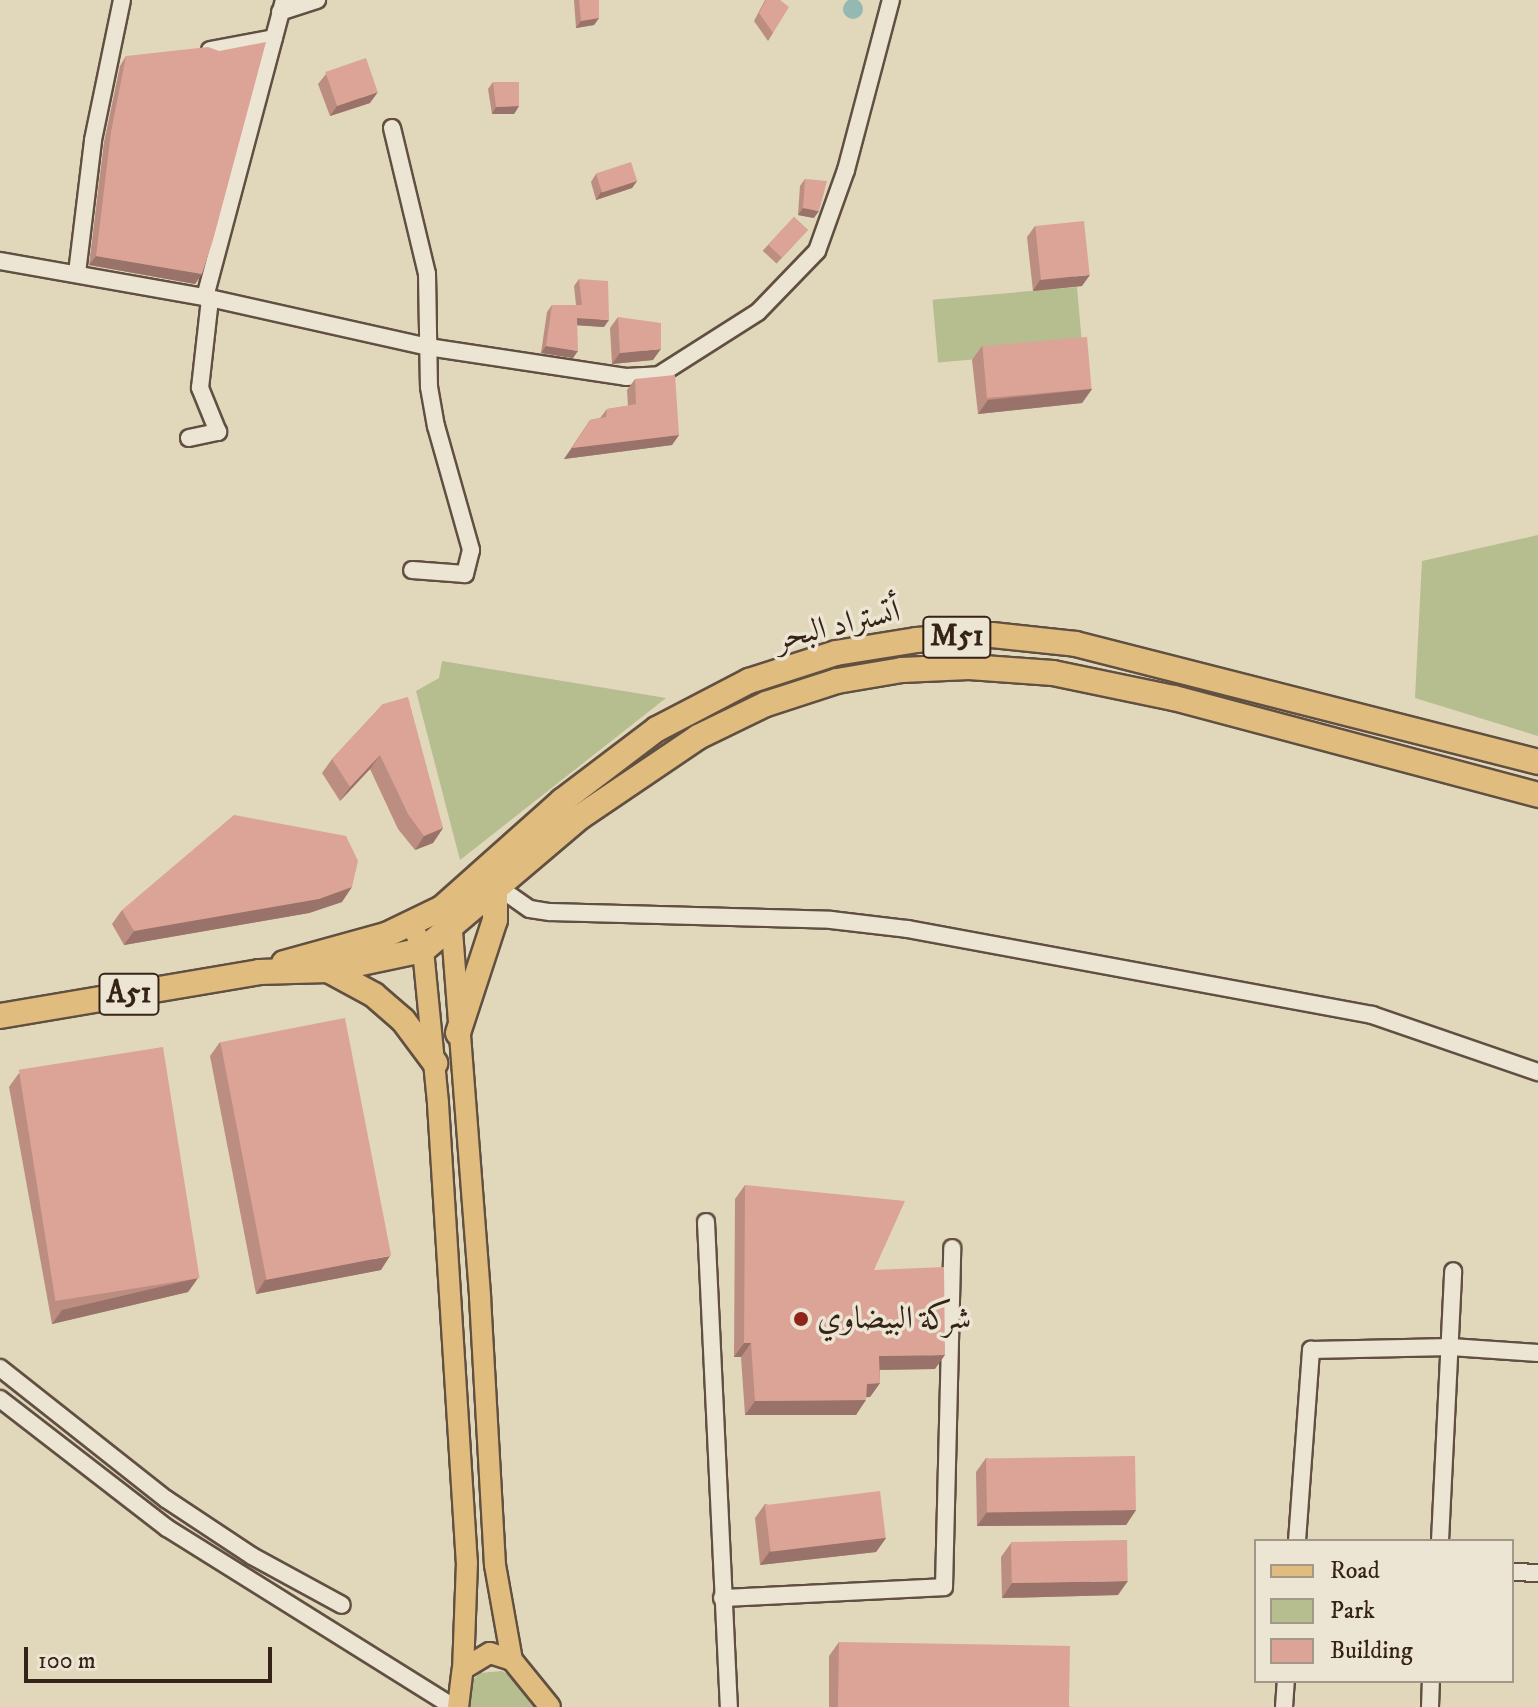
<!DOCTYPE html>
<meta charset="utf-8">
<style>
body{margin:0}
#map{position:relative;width:1538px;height:1707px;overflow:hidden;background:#e1d7bb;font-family:"IM FELL DW Pica",Amiri,serif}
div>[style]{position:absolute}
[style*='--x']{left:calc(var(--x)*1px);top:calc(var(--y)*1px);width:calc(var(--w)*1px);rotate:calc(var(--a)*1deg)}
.green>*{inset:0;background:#b6bd8e;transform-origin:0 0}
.water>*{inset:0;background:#94b9b3}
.round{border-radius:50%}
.roads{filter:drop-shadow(2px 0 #615041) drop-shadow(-2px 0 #615041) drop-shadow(0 2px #615041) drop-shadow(0 -2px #615041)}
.minor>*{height:16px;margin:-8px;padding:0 8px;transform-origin:8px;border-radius:8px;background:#ece5d3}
.major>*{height:20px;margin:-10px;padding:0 10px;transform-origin:10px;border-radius:10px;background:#e0bc7e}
.highway>*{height:24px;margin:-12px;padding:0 12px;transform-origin:12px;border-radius:12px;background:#e0bc7e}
.wall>*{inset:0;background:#bc8d81;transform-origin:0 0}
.shaded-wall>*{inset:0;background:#997369}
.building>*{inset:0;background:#dba496;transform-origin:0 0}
.dots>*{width:22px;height:22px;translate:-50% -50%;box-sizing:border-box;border:4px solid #ece5d3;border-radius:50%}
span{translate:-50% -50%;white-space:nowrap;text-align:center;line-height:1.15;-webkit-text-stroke:7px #ece5d3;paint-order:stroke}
.shield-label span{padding:2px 6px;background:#ece5d3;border:2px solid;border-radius:6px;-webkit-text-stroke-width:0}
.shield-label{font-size:30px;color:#362318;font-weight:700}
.street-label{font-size:32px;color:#362318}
.poi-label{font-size:32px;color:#362318}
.left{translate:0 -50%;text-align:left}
.legend{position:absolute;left:1254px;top:1539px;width:260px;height:144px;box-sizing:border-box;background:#ece5d3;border:2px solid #a39788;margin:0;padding:10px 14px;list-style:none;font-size:24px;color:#362318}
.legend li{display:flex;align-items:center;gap:16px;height:40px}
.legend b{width:40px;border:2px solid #a39788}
.scale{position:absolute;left:24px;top:1647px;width:248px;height:36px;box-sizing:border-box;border:4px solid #362318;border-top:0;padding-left:10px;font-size:24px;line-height:28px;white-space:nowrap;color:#362318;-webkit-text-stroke:6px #ece5d3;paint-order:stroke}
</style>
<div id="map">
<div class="green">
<i style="left:1077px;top:287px;width:63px;height:145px;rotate:85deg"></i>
<i style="clip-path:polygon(1538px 535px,1538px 736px,1415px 698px,1422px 561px)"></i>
<i style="clip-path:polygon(442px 661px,666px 698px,460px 860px,416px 691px,439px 678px)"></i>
<i style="clip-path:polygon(502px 1671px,514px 1678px,542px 1707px,468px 1707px,463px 1690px,480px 1673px)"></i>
</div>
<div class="water">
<i class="round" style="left:843px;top:-1px;width:20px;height:20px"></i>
</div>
<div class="roads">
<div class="minor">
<i style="--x:280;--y:12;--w:39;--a:-18"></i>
<i style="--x:210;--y:50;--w:65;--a:-10.6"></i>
<i style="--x:392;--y:128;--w:150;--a:76.5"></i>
<i style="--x:427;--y:274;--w:113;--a:89"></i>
<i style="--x:429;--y:387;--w:40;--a:80"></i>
<i style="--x:436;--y:426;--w:129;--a:74.2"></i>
<i style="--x:471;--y:550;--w:25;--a:104"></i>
<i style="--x:465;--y:574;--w:53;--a:-175.7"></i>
<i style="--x:0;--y:261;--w:208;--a:10"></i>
<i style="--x:205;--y:297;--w:229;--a:12.6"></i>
<i style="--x:428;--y:347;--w:200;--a:8.6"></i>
<i style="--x:626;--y:377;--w:33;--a:-3"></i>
<i style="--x:659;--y:375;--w:117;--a:-32.5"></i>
<i style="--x:758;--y:312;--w:85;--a:-46"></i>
<i style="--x:817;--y:251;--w:86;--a:-70.3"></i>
<i style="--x:846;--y:170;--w:176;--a:-75.2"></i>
<i style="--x:77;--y:273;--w:134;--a:-83.1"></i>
<i style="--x:93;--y:140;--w:143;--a:-78.3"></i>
<i style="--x:205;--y:297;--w:307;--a:-75.1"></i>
<i style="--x:189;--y:438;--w:30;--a:-12"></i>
<i style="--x:218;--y:432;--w:48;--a:-112.2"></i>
<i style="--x:200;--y:388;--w:90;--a:-83.6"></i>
<i style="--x:501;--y:889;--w:35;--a:35"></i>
<i style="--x:530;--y:909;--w:20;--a:9"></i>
<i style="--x:550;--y:912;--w:281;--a:1.6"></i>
<i style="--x:831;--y:920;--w:78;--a:6.7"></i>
<i style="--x:908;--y:929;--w:472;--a:10.5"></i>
<i style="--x:1372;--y:1015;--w:176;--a:19"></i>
<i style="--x:706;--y:1222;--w:486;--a:87.3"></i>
<i style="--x:0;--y:1368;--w:211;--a:38.3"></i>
<i style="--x:166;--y:1499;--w:103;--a:33.5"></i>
<i style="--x:252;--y:1556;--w:102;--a:28.6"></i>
<i style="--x:0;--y:1399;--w:211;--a:37.7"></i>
<i style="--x:167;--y:1528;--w:338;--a:32"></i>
<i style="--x:1297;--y:1541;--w:192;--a:-85.8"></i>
<i style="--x:1311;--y:1350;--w:140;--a:-1.2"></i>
<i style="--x:1451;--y:1347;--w:87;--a:3.9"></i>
<i style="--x:1440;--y:1541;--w:270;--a:-87.2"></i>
<i style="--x:1512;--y:1572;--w:26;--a:2"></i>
<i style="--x:722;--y:1598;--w:222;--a:-2.8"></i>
<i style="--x:944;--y:1587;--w:339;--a:-88.6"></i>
<i style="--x:1284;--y:1707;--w:26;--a:-86"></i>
<i style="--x:1430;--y:1707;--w:26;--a:-88"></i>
</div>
<div class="major">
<i style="--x:446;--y:916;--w:16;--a:68"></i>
<i style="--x:452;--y:931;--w:367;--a:85.6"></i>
<i style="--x:480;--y:1297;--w:268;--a:86.8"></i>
<i style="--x:495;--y:1565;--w:97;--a:79.9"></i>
<i style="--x:412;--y:925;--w:27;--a:66"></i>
<i style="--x:423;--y:950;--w:155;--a:84.4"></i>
<i style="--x:438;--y:1104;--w:459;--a:86.4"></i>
<i style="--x:467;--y:1562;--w:107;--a:92.1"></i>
<i style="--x:458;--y:1707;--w:38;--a:-83"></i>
<i style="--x:463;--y:1669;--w:31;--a:-31"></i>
<i style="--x:490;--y:1653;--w:23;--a:18"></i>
<i style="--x:512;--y:1660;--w:60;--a:51"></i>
</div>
<div class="highway">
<i style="--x:284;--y:963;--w:106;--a:-15.4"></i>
<i style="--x:386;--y:935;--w:62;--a:-25.7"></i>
<i style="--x:442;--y:908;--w:161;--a:-41.7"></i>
<i style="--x:562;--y:801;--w:119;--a:-37.2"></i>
<i style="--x:657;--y:729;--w:104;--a:-27.6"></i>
<i style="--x:749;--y:681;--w:91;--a:-17.8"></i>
<i style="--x:836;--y:653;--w:81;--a:-9.2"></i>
<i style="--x:916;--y:640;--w:76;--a:-3.8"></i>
<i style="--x:992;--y:635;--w:84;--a:6.1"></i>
<i style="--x:1076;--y:644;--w:477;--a:14.3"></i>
<i style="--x:328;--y:970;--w:52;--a:28.5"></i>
<i style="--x:374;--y:995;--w:38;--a:41"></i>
<i style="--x:403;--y:1020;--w:54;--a:53.3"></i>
<i style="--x:0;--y:1016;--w:263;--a:-9.6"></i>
<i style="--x:259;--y:972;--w:69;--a:-1.7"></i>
<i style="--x:328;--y:970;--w:97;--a:-11.9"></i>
<i style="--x:423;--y:950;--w:206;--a:-40.3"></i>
<i style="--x:580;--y:817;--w:143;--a:-34.1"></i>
<i style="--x:698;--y:737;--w:76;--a:-25.9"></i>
<i style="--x:766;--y:704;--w:75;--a:-17.9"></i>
<i style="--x:837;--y:681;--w:66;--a:-9.6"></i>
<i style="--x:902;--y:670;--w:67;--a:-2.6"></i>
<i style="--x:969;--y:667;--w:84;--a:4.1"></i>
<i style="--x:1053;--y:673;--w:124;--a:11.7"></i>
<i style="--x:1174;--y:698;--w:377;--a:14.9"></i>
<i style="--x:458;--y:1033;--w:119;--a:-71.9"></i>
<i style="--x:495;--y:920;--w:26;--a:-90"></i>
</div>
</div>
<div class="wall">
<i style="clip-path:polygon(574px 0,599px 0,599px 18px,594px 25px,576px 28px)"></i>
<i style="clip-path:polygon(765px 0,780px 0,773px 33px,768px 41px,754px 21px)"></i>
<i style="clip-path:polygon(126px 56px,202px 274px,195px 284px,89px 265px,104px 142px,120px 66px)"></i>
<i style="clip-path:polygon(326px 74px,370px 103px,330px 116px,318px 84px)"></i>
<i style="clip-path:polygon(493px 82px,519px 106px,514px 114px,492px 114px,488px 89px)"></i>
<i style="clip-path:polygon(596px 174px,637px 181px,632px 188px,596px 200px,591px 182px)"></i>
<i style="clip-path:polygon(805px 179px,814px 218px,798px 215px,800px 186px)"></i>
<i style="left:794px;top:217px;width:19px;height:46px;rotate:43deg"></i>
<i style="clip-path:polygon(1035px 226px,1082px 286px,1033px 291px,1027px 237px)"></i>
<i style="clip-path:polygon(579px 279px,604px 327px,577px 325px,573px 358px,541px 353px,547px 312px,552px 305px,576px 305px,574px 286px)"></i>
<i style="clip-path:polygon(618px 317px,653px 360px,612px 364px,610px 328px)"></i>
<i style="clip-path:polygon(982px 346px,1092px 389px,1082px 403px,978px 414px,972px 360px)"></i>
<i style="clip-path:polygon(635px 379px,679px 435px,672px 445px,564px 459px,590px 420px,600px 418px,607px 409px,628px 406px,627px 390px)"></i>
<i style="clip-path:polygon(383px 704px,443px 828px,433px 843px,415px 850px,398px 829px,370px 769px,340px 801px,322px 773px,332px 759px)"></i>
<i style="clip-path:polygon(342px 902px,309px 913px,124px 945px,112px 924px,122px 910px)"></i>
<i style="clip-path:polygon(220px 1042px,381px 1270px,256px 1294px,210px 1056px)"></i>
<i style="clip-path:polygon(19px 1073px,198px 1278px,188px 1292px,52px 1324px,9px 1087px)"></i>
<i style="clip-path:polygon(745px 1185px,874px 1270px,935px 1369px,880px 1370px,880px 1383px,870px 1397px,866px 1397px,856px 1415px,745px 1415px,741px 1357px,734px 1357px,735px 1199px)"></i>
<i style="clip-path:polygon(986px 1458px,1136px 1510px,1126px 1525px,977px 1526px,976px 1472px)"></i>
<i style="clip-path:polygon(765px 1504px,886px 1538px,876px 1552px,760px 1565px,755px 1518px)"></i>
<i style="clip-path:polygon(1011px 1543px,1118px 1595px,1002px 1598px,1001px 1557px)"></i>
<i style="clip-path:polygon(839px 1642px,1071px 1707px,829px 1707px,829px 1656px)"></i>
</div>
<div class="shaded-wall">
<i style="clip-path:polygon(599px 18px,594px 25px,576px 28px,581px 21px)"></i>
<i style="clip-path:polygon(378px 92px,370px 103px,330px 116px,337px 106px)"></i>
<i style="clip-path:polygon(519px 106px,514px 114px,492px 114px,496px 107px)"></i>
<i style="clip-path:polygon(637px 181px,632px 188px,596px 200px,601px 192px)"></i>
<i style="clip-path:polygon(803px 208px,819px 211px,814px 218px,798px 215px)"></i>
<i style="clip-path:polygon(96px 256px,202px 274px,195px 284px,89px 265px)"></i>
<i style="clip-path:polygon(1090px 275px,1082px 286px,1033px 291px,1040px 280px)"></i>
<i style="clip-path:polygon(577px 318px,609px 320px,604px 327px,572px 325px)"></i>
<i style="clip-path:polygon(546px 346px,578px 351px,573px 358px,541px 353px)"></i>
<i style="clip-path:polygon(661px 349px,653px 360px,612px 364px,620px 353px)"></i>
<i style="clip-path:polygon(1092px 389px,1082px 403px,978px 414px,988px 400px)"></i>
<i style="clip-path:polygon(679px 435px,672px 445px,564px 459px,572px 448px)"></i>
<i style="clip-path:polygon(380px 755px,370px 769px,340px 801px,350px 787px)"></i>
<i style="clip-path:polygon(443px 828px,433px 843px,415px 850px,424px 836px)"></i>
<i style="clip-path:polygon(352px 887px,342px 902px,309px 913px,124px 945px,134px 931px)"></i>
<i style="clip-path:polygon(390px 1256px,381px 1270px,256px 1294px,265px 1280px)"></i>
<i style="clip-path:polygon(198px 1278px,188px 1292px,52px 1324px,62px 1310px)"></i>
<i style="clip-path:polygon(744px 1343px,751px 1343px,741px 1357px,734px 1357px)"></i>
<i style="clip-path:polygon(945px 1355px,935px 1369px,869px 1370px,879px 1356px)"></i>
<i style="clip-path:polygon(880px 1383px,870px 1397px,857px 1398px,867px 1384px)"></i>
<i style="clip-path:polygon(866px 1400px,856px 1415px,745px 1415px,755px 1401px)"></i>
<i style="clip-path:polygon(1136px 1510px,1126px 1525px,977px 1526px,987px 1512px)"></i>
<i style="clip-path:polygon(886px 1538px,876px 1552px,760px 1565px,770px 1551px)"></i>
<i style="clip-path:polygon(1128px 1581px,1118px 1595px,1002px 1598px,1012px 1583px)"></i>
</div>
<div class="building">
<i style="clip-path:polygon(579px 0,599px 0,599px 18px,581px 21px)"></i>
<i style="clip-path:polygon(766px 0,780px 0,789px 7px,773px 33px,759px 13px)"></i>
<i style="clip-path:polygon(266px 42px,213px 240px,202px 274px,96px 256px,111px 132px,126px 56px,208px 47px,219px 51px)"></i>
<i style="left:366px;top:58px;width:36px;height:43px;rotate:71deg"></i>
<i style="clip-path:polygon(493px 82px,519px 82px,519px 106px,496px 107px)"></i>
<i style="left:631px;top:162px;width:20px;height:37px;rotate:72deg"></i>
<i style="clip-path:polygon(805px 179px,827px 181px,819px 211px,803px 208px)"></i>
<i style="left:794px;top:217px;width:19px;height:38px;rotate:43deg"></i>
<i style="left:1084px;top:221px;width:54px;height:49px;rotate:84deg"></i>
<i style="clip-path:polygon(579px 279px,608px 281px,609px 320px,577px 318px,578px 351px,546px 346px,552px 305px,582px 305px)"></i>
<i style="clip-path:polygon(618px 317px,661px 323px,661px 349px,620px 353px)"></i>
<i style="left:1087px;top:337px;width:52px;height:105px;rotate:85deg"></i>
<i style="clip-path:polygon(675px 375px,679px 435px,572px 448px,590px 420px,606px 417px,607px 409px,636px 404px,635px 379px)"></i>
<i style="clip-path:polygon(408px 697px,443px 828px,424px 836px,408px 814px,380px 755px,350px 787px,332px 759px,383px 704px)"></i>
<i style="clip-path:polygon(234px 815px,346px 836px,358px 861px,352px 887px,319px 899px,134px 931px,122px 910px)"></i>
<i style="left:345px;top:1018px;width:242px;height:127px;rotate:79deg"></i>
<i style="left:163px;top:1047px;width:234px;height:146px;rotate:81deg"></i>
<i style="clip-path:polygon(745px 1185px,905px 1201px,874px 1270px,944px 1267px,945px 1355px,879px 1356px,880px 1383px,867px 1384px,866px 1400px,755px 1401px,751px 1343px,744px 1343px)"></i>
<i style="left:1135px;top:1456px;width:54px;height:149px;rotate:89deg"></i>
<i style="left:880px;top:1491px;width:47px;height:116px;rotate:83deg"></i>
<i style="left:1127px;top:1540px;width:41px;height:116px;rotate:89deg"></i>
<i style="left:839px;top:1642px;width:231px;height:65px;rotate:1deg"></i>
</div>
<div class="dots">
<i style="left:801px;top:1319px;background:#8f2418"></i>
</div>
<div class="shield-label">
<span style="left:957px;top:637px">M51</span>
<span style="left:129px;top:994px">A51</span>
</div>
<div class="street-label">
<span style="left:838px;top:626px;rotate:-13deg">أتستراد البحر</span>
</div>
<div class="poi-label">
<span class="left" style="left:817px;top:1319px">شركة البيضاوي</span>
</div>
<ul class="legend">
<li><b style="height:10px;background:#e0bc7e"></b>Road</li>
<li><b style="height:22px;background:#b6bd8e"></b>Park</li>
<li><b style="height:22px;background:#dba496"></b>Building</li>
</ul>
<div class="scale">100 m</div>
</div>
